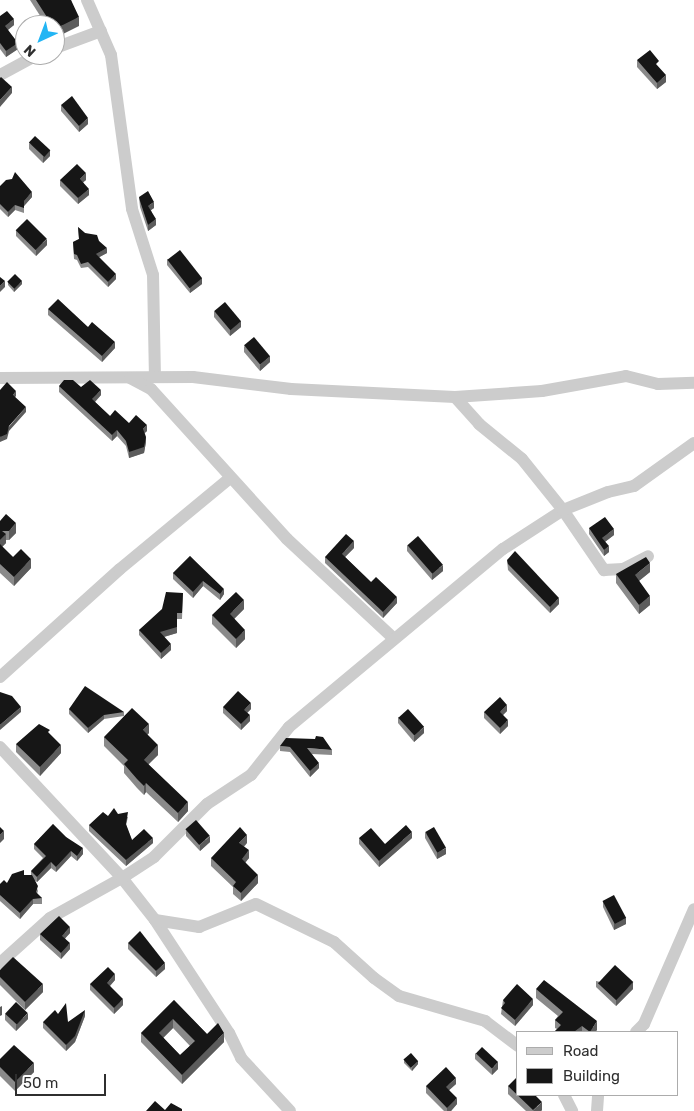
<!DOCTYPE html>
<style>
body{margin:0}
#map{position:relative;width:694px;height:1111px;overflow:hidden;background:#fff;font-family:Rubik,sans-serif}
div>[style]{position:absolute}
[style*='--x']{left:calc(var(--x)*1px);top:calc(var(--y)*1px);width:calc(var(--w)*1px);rotate:calc(var(--a)*1deg)}
.minor>*{height:12px;margin:-6px;padding:0 6px;transform-origin:6px;border-radius:6px;background:#ccc}
.wall>*{inset:0;background:#8a8a8a}
.shaded-wall>*{inset:0;background:#5c5c5c}
.building>*{inset:0;background:#161616;transform-origin:0 0}
span{translate:-50% -50%;white-space:nowrap;text-align:center;line-height:1.15;-webkit-text-stroke:5px #fff;paint-order:stroke}
.legend{position:absolute;left:516px;top:1031px;width:162px;height:65px;box-sizing:border-box;background:#fff;border:1px solid #acacac;margin:0;padding:6px 9px;list-style:none;font-size:15px;color:#2f2f2f}
.legend li{display:flex;align-items:center;gap:10px;height:25px}
.legend b{width:25px;border:1px solid #acacac}
.north{position:absolute;left:15px;top:15px;width:50px;height:50px;box-sizing:border-box;background:#fff;border:1px solid #acacac;border-radius:50%;rotate:223deg;font-size:14px;font-weight:700;line-height:20px;text-align:center;color:#2f2f2f}
.north::after{content:'';display:block;margin:auto;width:18px;height:22px;background:#23b5f4;clip-path:polygon(50% 0,100% 100%,50% 72%,0 100%)}
.scale{position:absolute;left:15px;top:1074px;width:91px;height:22px;box-sizing:border-box;border:2px solid #2f2f2f;border-top:0;padding-left:6px;font-size:15px;line-height:18px;white-space:nowrap;color:#2f2f2f;-webkit-text-stroke:4px #fff;paint-order:stroke}
</style>
<div id="map">
<div class="minor">
<i style="--x:87;--y:0;--w:60;--a:66.4"></i>
<i style="--x:111;--y:55;--w:155;--a:82.2"></i>
<i style="--x:132;--y:209;--w:69;--a:72.3"></i>
<i style="--x:153;--y:275;--w:102;--a:88.9"></i>
<i style="--x:55;--y:48;--w:49;--a:-20.3"></i>
<i style="--x:0;--y:75;--w:42;--a:-28.4"></i>
<i style="--x:0;--y:378;--w:193;--a:-0.3"></i>
<i style="--x:193;--y:377;--w:99;--a:7"></i>
<i style="--x:291;--y:389;--w:164;--a:2.8"></i>
<i style="--x:455;--y:397;--w:87;--a:-3.9"></i>
<i style="--x:542;--y:391;--w:85;--a:-10.1"></i>
<i style="--x:626;--y:376;--w:33;--a:14"></i>
<i style="--x:658;--y:384;--w:36;--a:-2"></i>
<i style="--x:130;--y:378;--w:24;--a:28"></i>
<i style="--x:151;--y:389;--w:202;--a:47.8"></i>
<i style="--x:287;--y:539;--w:145;--a:43"></i>
<i style="--x:455;--y:397;--w:36;--a:48"></i>
<i style="--x:479;--y:424;--w:55;--a:39.1"></i>
<i style="--x:522;--y:459;--w:65;--a:51.2"></i>
<i style="--x:563;--y:510;--w:73;--a:55.7"></i>
<i style="--x:604;--y:570;--w:19;--a:-3"></i>
<i style="--x:623;--y:569;--w:28;--a:-27"></i>
<i style="--x:0;--y:677;--w:161;--a:-42"></i>
<i style="--x:120;--y:569;--w:143;--a:-39.6"></i>
<i style="--x:0;--y:747;--w:179;--a:47"></i>
<i style="--x:122;--y:878;--w:53;--a:51.8"></i>
<i style="--x:155;--y:920;--w:135;--a:56.8"></i>
<i style="--x:229;--y:1033;--w:28;--a:64"></i>
<i style="--x:241;--y:1058;--w:72;--a:47.2"></i>
<i style="--x:155;--y:920;--w:45;--a:9"></i>
<i style="--x:199;--y:927;--w:61;--a:-22"></i>
<i style="--x:256;--y:904;--w:87;--a:26"></i>
<i style="--x:334;--y:942;--w:54;--a:42"></i>
<i style="--x:374;--y:978;--w:31;--a:36"></i>
<i style="--x:399;--y:996;--w:90;--a:16.2"></i>
<i style="--x:485;--y:1021;--w:41;--a:37.1"></i>
<i style="--x:0;--y:963;--w:67;--a:-42"></i>
<i style="--x:50;--y:918;--w:82;--a:-29.1"></i>
<i style="--x:122;--y:878;--w:38;--a:-33"></i>
<i style="--x:154;--y:857;--w:75;--a:-45"></i>
<i style="--x:207;--y:804;--w:53;--a:-33.4"></i>
<i style="--x:251;--y:775;--w:61;--a:-51.6"></i>
<i style="--x:289;--y:727;--w:278;--a:-39.8"></i>
<i style="--x:503;--y:549;--w:72;--a:-33"></i>
<i style="--x:563;--y:510;--w:48;--a:-21.8"></i>
<i style="--x:608;--y:492;--w:27;--a:-13"></i>
<i style="--x:634;--y:486;--w:74;--a:-35.6"></i>
<i style="--x:636;--y:1032;--w:11;--a:-45"></i>
<i style="--x:644;--y:1024;--w:125;--a:-66.5"></i>
<i style="--x:564;--y:1095;--w:18;--a:63"></i>
<i style="--x:597;--y:1111;--w:16;--a:-86"></i>
</div>
<div class="wall">
<i style="clip-path:polygon(30px 0,71px 0,79px 26px,46px 25px)"></i>
<i style="clip-path:polygon(0 16px,14px 25px,8px 30px,18px 49px,6px 57px,0 49px)"></i>
<i style="clip-path:polygon(637px 60px,666px 82px,657px 89px,637px 67px)"></i>
<i style="clip-path:polygon(61px 105px,88px 124px,79px 132px,61px 111px)"></i>
<i style="clip-path:polygon(29px 143px,50px 156px,43px 163px,29px 149px)"></i>
<i style="clip-path:polygon(60px 180px,86px 180px,83px 182px,89px 195px,78px 204px,60px 186px)"></i>
<i style="clip-path:polygon(0 186px,32px 197px,24px 206px,24px 213px,15px 210px,8px 217px,0 209px)"></i>
<i style="clip-path:polygon(139px 197px,154px 208px,151px 210px,156px 225px,148px 231px,140px 207px)"></i>
<i style="clip-path:polygon(78px 227px,85px 233px,99px 241px,107px 253px,99px 257px,116px 279px,108px 287px,88px 267px,81px 268px,77px 260px,74px 259px,73px 242px,79px 239px)"></i>
<i style="clip-path:polygon(16px 230px,47px 245px,36px 256px,16px 236px)"></i>
<i style="clip-path:polygon(167px 259px,202px 284px,190px 293px,167px 265px)"></i>
<i style="clip-path:polygon(8px 282px,22px 284px,14px 292px,8px 285px)"></i>
<i style="clip-path:polygon(48px 309px,88px 327px,115px 348px,102px 362px,48px 315px)"></i>
<i style="clip-path:polygon(214px 311px,241px 327px,230px 336px,214px 317px)"></i>
<i style="clip-path:polygon(244px 346px,270px 362px,260px 371px,244px 352px)"></i>
<i style="clip-path:polygon(59px 386px,81px 387px,101px 395px,95px 402px,110px 416px,147px 431px,145px 433px,146px 442px,144px 453px,129px 458px,126px 446px,117px 436px,112px 441px,59px 392px)"></i>
<i style="clip-path:polygon(0 521px,16px 533px,9px 540px,6px 540px,6px 543px,2px 547px,13px 557px,31px 568px,14px 586px,0 573px)"></i>
<i style="clip-path:polygon(589px 528px,614px 535px,605px 542px,609px 552px,604px 556px,589px 534px)"></i>
<i style="clip-path:polygon(407px 545px,443px 571px,432px 580px,407px 551px)"></i>
<i style="clip-path:polygon(354px 548px,345px 557px,371px 582px,397px 603px,383px 618px,325px 563px,325px 557px)"></i>
<i style="clip-path:polygon(190px 556px,224px 594px,220px 600px,203px 586px,193px 598px,173px 579px,173px 573px)"></i>
<i style="clip-path:polygon(507px 560px,559px 604px,550px 613px,508px 570px)"></i>
<i style="clip-path:polygon(650px 572px,639px 581px,650px 605px,639px 614px,616px 583px,616px 574px)"></i>
<i style="clip-path:polygon(183px 593px,182px 619px,177px 619px,177px 633px,164px 637px,171px 650px,161px 659px,139px 635px,139px 630px)"></i>
<i style="clip-path:polygon(244px 609px,234px 619px,245px 639px,236px 648px,212px 624px,212px 615px)"></i>
<i style="clip-path:polygon(223px 707px,251px 709px,247px 713px,250px 721px,241px 730px,223px 713px)"></i>
<i style="clip-path:polygon(69px 709px,124px 712px,124px 716px,104px 719px,88px 733px,69px 714px)"></i>
<i style="clip-path:polygon(507px 711px,503px 715px,508px 726px,500px 734px,484px 718px,484px 712px)"></i>
<i style="clip-path:polygon(398px 717px,424px 733px,414px 742px,398px 723px)"></i>
<i style="clip-path:polygon(149px 733px,147px 735px,158px 755px,148px 764px,188px 811px,178px 822px,146px 792px,144px 795px,137px 788px,124px 773px,124px 766px,104px 746px,104px 737px)"></i>
<i style="clip-path:polygon(16px 744px,61px 753px,40px 776px,16px 752px)"></i>
<i style="clip-path:polygon(280px 746px,332px 750px,332px 755px,312px 754px,319px 768px,310px 777px,290px 752px,280px 751px)"></i>
<i style="clip-path:polygon(118px 814px,128px 817px,126px 825px,132px 840px,153px 843px,126px 866px,89px 831px,89px 825px,108px 816px)"></i>
<i style="clip-path:polygon(53px 824px,83px 854px,77px 861px,71px 856px,56px 872px,51px 868px,37px 882px,34px 880px,38px 891px,37px 894px,42px 898px,42px 904px,33px 904px,20px 919px,0 901px,0 884px,7px 883px,24px 875px,31px 875px,31px 871px,43px 858px,34px 849px,34px 844px)"></i>
<i style="clip-path:polygon(186px 830px,210px 842px,200px 851px,186px 836px)"></i>
<i style="clip-path:polygon(425px 832px,446px 854px,437px 859px,425px 838px)"></i>
<i style="clip-path:polygon(359px 838px,385px 844px,412px 838px,379px 867px,359px 844px)"></i>
<i style="clip-path:polygon(247px 843px,244px 847px,249px 858px,245px 862px,258px 883px,241px 901px,233px 894px,233px 887px,211px 866px,211px 858px)"></i>
<i style="clip-path:polygon(603px 901px,626px 924px,614px 930px,603px 907px)"></i>
<i style="clip-path:polygon(70px 933px,65px 938px,70px 949px,61px 959px,40px 940px,40px 934px)"></i>
<i style="clip-path:polygon(128px 943px,165px 969px,156px 977px,128px 949px)"></i>
<i style="clip-path:polygon(0 970px,43px 992px,25px 1010px,0 985px)"></i>
<i style="clip-path:polygon(115px 980px,110px 986px,123px 1005px,114px 1014px,90px 990px,90px 984px)"></i>
<i style="clip-path:polygon(596px 981px,633px 989px,616px 1006px,596px 987px)"></i>
<i style="clip-path:polygon(536px 989px,597px 1030px,595px 1032px,554px 1032px,557px 1029px,555px 1028px,555px 1020px,558px 1016px,536px 998px)"></i>
<i style="clip-path:polygon(evenodd,174px 1000px,207px 1034px,224px 1042px,182px 1084px,141px 1042px,141px 1033px,174px 1000px,173px 1028px,190px 1046px,180px 1055px,163px 1038px,173px 1028px)"></i>
<i style="clip-path:polygon(503px 1000px,533px 1005px,515px 1026px,501px 1014px)"></i>
<i style="clip-path:polygon(5px 1014px,28px 1019px,16px 1031px,5px 1020px)"></i>
<i style="clip-path:polygon(85px 1016px,75px 1042px,66px 1051px,43px 1028px,43px 1022px,68px 1022px)"></i>
<i style="clip-path:polygon(475px 1053px,498px 1069px,492px 1075px,475px 1059px)"></i>
<i style="clip-path:polygon(0 1059px,34px 1072px,15px 1091px,0 1076px)"></i>
<i style="clip-path:polygon(404px 1060px,418px 1064px,412px 1071px,404px 1063px)"></i>
<i style="clip-path:polygon(456px 1084px,449px 1090px,457px 1104px,451px 1111px,444px 1111px,426px 1093px,426px 1086px)"></i>
<i style="clip-path:polygon(508px 1086px,542px 1110px,541px 1111px,526px 1111px,508px 1094px)"></i>
</div>
<div class="shaded-wall">
<i style="clip-path:polygon(79px 17px,79px 26px,55px 38px,55px 29px)"></i>
<i style="clip-path:polygon(14px 19px,14px 25px,5px 32px,5px 26px)"></i>
<i style="clip-path:polygon(18px 43px,18px 49px,6px 57px,6px 51px)"></i>
<i style="clip-path:polygon(666px 75px,666px 82px,657px 89px,657px 83px)"></i>
<i style="clip-path:polygon(12px 87px,12px 93px,0 107px,0 100px)"></i>
<i style="clip-path:polygon(88px 118px,88px 124px,79px 132px,79px 126px)"></i>
<i style="clip-path:polygon(50px 150px,50px 156px,43px 163px,43px 157px)"></i>
<i style="clip-path:polygon(86px 173px,86px 180px,80px 185px,80px 179px)"></i>
<i style="clip-path:polygon(89px 189px,89px 195px,78px 204px,78px 198px)"></i>
<i style="clip-path:polygon(32px 192px,32px 197px,24px 206px,24px 213px,24px 201px)"></i>
<i style="clip-path:polygon(154px 202px,154px 208px,148px 212px,148px 206px)"></i>
<i style="clip-path:polygon(15px 205px,15px 210px,8px 217px,8px 212px)"></i>
<i style="clip-path:polygon(156px 219px,156px 225px,148px 231px,148px 225px)"></i>
<i style="clip-path:polygon(47px 239px,47px 245px,36px 256px,36px 249px)"></i>
<i style="clip-path:polygon(107px 248px,107px 253px,96px 259px,96px 254px)"></i>
<i style="clip-path:polygon(116px 274px,116px 279px,108px 287px,108px 282px)"></i>
<i style="clip-path:polygon(202px 278px,202px 284px,190px 293px,190px 287px)"></i>
<i style="clip-path:polygon(5px 281px,5px 287px,0 292px,0 286px)"></i>
<i style="clip-path:polygon(22px 281px,22px 284px,14px 292px,14px 289px)"></i>
<i style="clip-path:polygon(241px 321px,241px 327px,230px 336px,230px 330px)"></i>
<i style="clip-path:polygon(115px 342px,115px 348px,102px 362px,102px 356px)"></i>
<i style="clip-path:polygon(270px 356px,270px 362px,260px 371px,260px 365px)"></i>
<i style="clip-path:polygon(101px 390px,101px 395px,92px 405px,92px 399px)"></i>
<i style="clip-path:polygon(16px 391px,16px 396px,13px 400px,13px 395px)"></i>
<i style="clip-path:polygon(26px 407px,26px 412px,9px 431px,7px 439px,0 442px,0 446px,0 437px)"></i>
<i style="clip-path:polygon(147px 425px,147px 431px,143px 434px,143px 429px)"></i>
<i style="clip-path:polygon(117px 430px,117px 436px,112px 441px,112px 435px)"></i>
<i style="clip-path:polygon(146px 437px,146px 442px,144px 453px,129px 458px,129px 452px)"></i>
<i style="clip-path:polygon(16px 523px,16px 533px,9px 540px,9px 531px)"></i>
<i style="clip-path:polygon(614px 529px,614px 535px,602px 544px,602px 538px)"></i>
<i style="clip-path:polygon(6px 534px,6px 543px,0 549px,0 540px)"></i>
<i style="clip-path:polygon(354px 541px,354px 548px,342px 560px,342px 554px)"></i>
<i style="clip-path:polygon(609px 546px,609px 552px,604px 556px,604px 550px)"></i>
<i style="clip-path:polygon(31px 559px,31px 568px,14px 586px,14px 577px)"></i>
<i style="clip-path:polygon(650px 563px,650px 572px,635px 584px,635px 575px)"></i>
<i style="clip-path:polygon(443px 565px,443px 571px,432px 580px,432px 574px)"></i>
<i style="clip-path:polygon(203px 581px,203px 586px,193px 598px,193px 592px)"></i>
<i style="clip-path:polygon(224px 589px,224px 594px,220px 600px,220px 594px)"></i>
<i style="clip-path:polygon(650px 596px,650px 605px,639px 614px,639px 605px)"></i>
<i style="clip-path:polygon(397px 597px,397px 603px,383px 618px,383px 612px)"></i>
<i style="clip-path:polygon(559px 598px,559px 604px,550px 613px,550px 607px)"></i>
<i style="clip-path:polygon(244px 600px,244px 609px,230px 623px,230px 614px)"></i>
<i style="clip-path:polygon(177px 613px,177px 633px,160px 638px,160px 632px)"></i>
<i style="clip-path:polygon(245px 630px,245px 639px,236px 648px,236px 639px)"></i>
<i style="clip-path:polygon(171px 644px,171px 650px,161px 659px,161px 653px)"></i>
<i style="clip-path:polygon(251px 703px,251px 709px,244px 716px,244px 710px)"></i>
<i style="clip-path:polygon(507px 705px,507px 711px,500px 718px,500px 712px)"></i>
<i style="clip-path:polygon(21px 707px,21px 712px,0 730px,0 725px)"></i>
<i style="clip-path:polygon(104px 715px,104px 719px,88px 733px,88px 728px)"></i>
<i style="clip-path:polygon(250px 715px,250px 721px,241px 730px,241px 724px)"></i>
<i style="clip-path:polygon(508px 720px,508px 726px,500px 734px,500px 728px)"></i>
<i style="clip-path:polygon(149px 724px,149px 733px,143px 739px,143px 730px)"></i>
<i style="clip-path:polygon(424px 727px,424px 733px,414px 742px,414px 736px)"></i>
<i style="clip-path:polygon(61px 745px,61px 753px,40px 776px,40px 767px)"></i>
<i style="clip-path:polygon(158px 745px,158px 755px,144px 769px,144px 760px)"></i>
<i style="clip-path:polygon(319px 763px,319px 768px,310px 777px,310px 771px)"></i>
<i style="clip-path:polygon(146px 783px,146px 792px,144px 795px,144px 786px)"></i>
<i style="clip-path:polygon(188px 802px,188px 811px,178px 822px,178px 813px)"></i>
<i style="clip-path:polygon(4px 831px,4px 839px,0 843px,0 835px)"></i>
<i style="clip-path:polygon(412px 832px,412px 838px,379px 867px,379px 861px)"></i>
<i style="clip-path:polygon(247px 835px,247px 843px,239px 851px,239px 843px)"></i>
<i style="clip-path:polygon(210px 836px,210px 842px,200px 851px,200px 845px)"></i>
<i style="clip-path:polygon(153px 838px,153px 843px,126px 866px,126px 860px)"></i>
<i style="clip-path:polygon(83px 848px,83px 854px,77px 861px,77px 856px)"></i>
<i style="clip-path:polygon(446px 848px,446px 854px,437px 859px,437px 853px)"></i>
<i style="clip-path:polygon(249px 850px,249px 858px,242px 867px,242px 859px)"></i>
<i style="clip-path:polygon(71px 851px,71px 856px,56px 872px,56px 867px)"></i>
<i style="clip-path:polygon(51px 862px,51px 868px,37px 882px,37px 877px)"></i>
<i style="clip-path:polygon(258px 875px,258px 883px,241px 901px,241px 893px)"></i>
<i style="clip-path:polygon(33px 899px,33px 904px,20px 919px,20px 913px)"></i>
<i style="clip-path:polygon(626px 918px,626px 924px,614px 930px,614px 924px)"></i>
<i style="clip-path:polygon(70px 927px,70px 933px,62px 942px,62px 936px)"></i>
<i style="clip-path:polygon(70px 943px,70px 949px,61px 959px,61px 953px)"></i>
<i style="clip-path:polygon(165px 963px,165px 969px,156px 977px,156px 971px)"></i>
<i style="clip-path:polygon(115px 974px,115px 980px,107px 989px,107px 983px)"></i>
<i style="clip-path:polygon(633px 982px,633px 989px,616px 1006px,616px 1000px)"></i>
<i style="clip-path:polygon(43px 984px,43px 992px,25px 1010px,25px 1002px)"></i>
<i style="clip-path:polygon(123px 999px,123px 1005px,114px 1014px,114px 1008px)"></i>
<i style="clip-path:polygon(533px 999px,533px 1005px,515px 1026px,515px 1020px)"></i>
<i style="clip-path:polygon(2px 1006px,2px 1015px,0 1016px,0 1007px)"></i>
<i style="clip-path:polygon(85px 1010px,85px 1016px,75px 1042px,66px 1051px,66px 1045px)"></i>
<i style="clip-path:polygon(28px 1013px,28px 1019px,16px 1031px,16px 1025px)"></i>
<i style="clip-path:polygon(173px 1019px,173px 1028px,159px 1042px,159px 1033px)"></i>
<i style="clip-path:polygon(597px 1021px,597px 1030px,595px 1032px,590px 1032px)"></i>
<i style="clip-path:polygon(582px 1026px,582px 1032px,574px 1032px)"></i>
<i style="clip-path:polygon(224px 1033px,224px 1042px,182px 1084px,182px 1075px)"></i>
<i style="clip-path:polygon(418px 1061px,418px 1064px,412px 1071px,412px 1068px)"></i>
<i style="clip-path:polygon(498px 1062px,498px 1069px,492px 1075px,492px 1069px)"></i>
<i style="clip-path:polygon(34px 1063px,34px 1072px,15px 1091px,15px 1082px)"></i>
<i style="clip-path:polygon(456px 1078px,456px 1084px,446px 1093px,446px 1087px)"></i>
<i style="clip-path:polygon(457px 1098px,457px 1104px,451px 1111px,447px 1111px,447px 1108px)"></i>
<i style="clip-path:polygon(542px 1102px,542px 1110px,541px 1111px,533px 1111px)"></i>
</div>
<div class="building">
<i style="clip-path:polygon(36px 0,71px 0,79px 17px,55px 29px,55px 25px,52px 25px)"></i>
<i style="clip-path:polygon(7px 11px,14px 19px,5px 26px,18px 43px,6px 51px,0 43px,0 16px)"></i>
<i style="clip-path:polygon(650px 50px,659px 61px,656px 64px,666px 75px,657px 83px,637px 60px)"></i>
<i style="clip-path:polygon(1px 77px,12px 87px,0 100px,0 78px)"></i>
<i style="clip-path:polygon(72px 96px,88px 118px,79px 126px,61px 105px)"></i>
<i style="left:35px;top:136px;width:21px;height:9px;rotate:43deg"></i>
<i style="clip-path:polygon(77px 164px,86px 173px,80px 179px,89px 189px,78px 198px,60px 180px)"></i>
<i style="clip-path:polygon(15px 172px,32px 192px,24px 201px,24px 208px,15px 205px,8px 212px,0 204px,0 186px,6px 180px,12px 179px)"></i>
<i style="clip-path:polygon(148px 191px,154px 202px,148px 206px,156px 219px,148px 225px,140px 201px,139px 197px)"></i>
<i style="left:27px;top:219px;width:28px;height:16px;rotate:45deg"></i>
<i style="clip-path:polygon(78px 227px,85px 233px,97px 235px,99px 241px,107px 248px,96px 254px,116px 274px,108px 282px,88px 262px,81px 264px,77px 255px,74px 254px,73px 242px,79px 239px)"></i>
<i style="left:180px;top:250px;width:36px;height:16px;rotate:52deg"></i>
<i style="left:15px;top:274px;width:10px;height:11px;rotate:45deg"></i>
<i style="clip-path:polygon(0 277px,5px 281px,0 286px)"></i>
<i style="clip-path:polygon(58px 299px,88px 327px,92px 322px,115px 342px,102px 356px,48px 309px)"></i>
<i style="left:225px;top:302px;width:25px;height:14px;rotate:50deg"></i>
<i style="left:254px;top:337px;width:25px;height:13px;rotate:50deg"></i>
<i style="clip-path:polygon(64px 380px,73px 380px,81px 387px,90px 380px,101px 390px,92px 399px,110px 416px,115px 410px,129px 423px,136px 415px,147px 425px,143px 429px,146px 437px,144px 447px,129px 452px,126px 441px,117px 430px,112px 435px,59px 386px)"></i>
<i style="clip-path:polygon(7px 382px,16px 391px,13px 395px,26px 407px,9px 426px,7px 434px,0 437px,0 440px,0 390px)"></i>
<i style="clip-path:polygon(6px 514px,16px 523px,9px 531px,2px 531px,6px 534px,0 540px,0 521px)"></i>
<i style="clip-path:polygon(605px 517px,614px 529px,602px 538px,609px 546px,604px 550px,589px 528px)"></i>
<i style="clip-path:polygon(346px 534px,354px 541px,342px 554px,371px 582px,376px 577px,397px 597px,383px 612px,325px 557px)"></i>
<i style="left:418px;top:536px;width:38px;height:14px;rotate:49deg"></i>
<i style="clip-path:polygon(0 544px,13px 557px,21px 549px,31px 559px,14px 577px,0 564px)"></i>
<i style="clip-path:polygon(515px 551px,559px 598px,550px 607px,508px 564px,507px 560px)"></i>
<i style="clip-path:polygon(190px 556px,224px 589px,220px 594px,203px 581px,193px 592px,173px 573px)"></i>
<i style="clip-path:polygon(646px 557px,650px 563px,635px 575px,650px 596px,639px 605px,616px 574px)"></i>
<i style="clip-path:polygon(166px 592px,183px 593px,182px 613px,177px 613px,177px 627px,160px 632px,171px 644px,161px 653px,139px 630px,162px 609px)"></i>
<i style="clip-path:polygon(236px 592px,244px 600px,230px 614px,245px 630px,236px 639px,212px 615px)"></i>
<i style="clip-path:polygon(85px 686px,124px 712px,104px 715px,88px 728px,69px 709px)"></i>
<i style="clip-path:polygon(238px 691px,251px 703px,244px 710px,250px 715px,241px 724px,223px 707px)"></i>
<i style="clip-path:polygon(0 692px,12px 696px,21px 707px,0 725px)"></i>
<i style="clip-path:polygon(500px 697px,507px 705px,500px 712px,508px 720px,500px 728px,484px 712px)"></i>
<i style="clip-path:polygon(132px 708px,149px 724px,143px 730px,158px 745px,144px 760px,188px 802px,178px 813px,146px 783px,144px 786px,137px 779px,124px 764px,128px 760px,104px 737px)"></i>
<i style="left:408px;top:709px;width:24px;height:13px;rotate:48deg"></i>
<i style="clip-path:polygon(39px 724px,50px 730px,48px 732px,61px 745px,40px 767px,16px 744px)"></i>
<i style="clip-path:polygon(316px 736px,323px 737px,332px 750px,307px 748px,319px 763px,310px 771px,290px 747px,280px 746px,286px 738px,315px 739px)"></i>
<i style="clip-path:polygon(114px 808px,118px 814px,128px 812px,126px 824px,132px 840px,144px 829px,153px 838px,126px 860px,89px 825px,103px 812px,108px 816px)"></i>
<i style="left:196px;top:820px;width:21px;height:14px;rotate:49deg"></i>
<i style="clip-path:polygon(53px 824px,66px 837px,83px 848px,77px 856px,71px 851px,56px 867px,51px 862px,37px 877px,31px 871px,46px 856px,34px 844px)"></i>
<i style="clip-path:polygon(406px 825px,412px 832px,379px 861px,359px 838px,371px 828px,385px 844px)"></i>
<i style="clip-path:polygon(0 827px,4px 831px,0 835px)"></i>
<i style="clip-path:polygon(240px 827px,247px 835px,239px 843px,249px 850px,242px 859px,258px 875px,241px 893px,233px 886px,236px 882px,211px 858px)"></i>
<i style="left:434px;top:827px;width:24px;height:10px;rotate:60deg"></i>
<i style="clip-path:polygon(24px 870px,24px 875px,32px 875px,38px 886px,36px 892px,42px 898px,33px 899px,20px 913px,0 895px,0 884px,4px 880px,7px 883px,12px 874px)"></i>
<i style="left:614px;top:895px;width:26px;height:13px;rotate:62deg"></i>
<i style="clip-path:polygon(59px 916px,70px 927px,62px 936px,70px 943px,61px 953px,40px 934px)"></i>
<i style="clip-path:polygon(140px 931px,165px 963px,156px 971px,128px 943px)"></i>
<i style="clip-path:polygon(13px 957px,43px 984px,25px 1002px,0 977px,0 970px)"></i>
<i style="left:615px;top:965px;width:25px;height:25px;rotate:43deg"></i>
<i style="clip-path:polygon(108px 967px,115px 974px,107px 983px,123px 999px,114px 1008px,90px 984px)"></i>
<i style="clip-path:polygon(544px 980px,597px 1021px,590px 1032px,582px 1026px,574px 1032px,554px 1032px,561px 1025px,555px 1020px,563px 1012px,536px 989px)"></i>
<i style="clip-path:polygon(517px 984px,533px 999px,515px 1020px,501px 1008px,505px 1003px,503px 1000px)"></i>
<i style="clip-path:polygon(evenodd,174px 1000px,207px 1034px,218px 1023px,224px 1033px,182px 1075px,141px 1033px,174px 1000px,173px 1019px,195px 1041px,180px 1055px,159px 1033px,173px 1019px)"></i>
<i style="left:16px;top:1002px;width:16px;height:16px;rotate:43deg"></i>
<i style="clip-path:polygon(66px 1003px,68px 1022px,85px 1010px,75px 1036px,66px 1045px,43px 1022px,55px 1010px,58px 1014px)"></i>
<i style="clip-path:polygon(14px 1045px,34px 1063px,15px 1082px,0 1067px,0 1059px)"></i>
<i style="left:482px;top:1047px;width:22px;height:9px;rotate:43deg"></i>
<i style="left:411px;top:1053px;width:11px;height:10px;rotate:49deg"></i>
<i style="clip-path:polygon(446px 1067px,456px 1078px,446px 1087px,457px 1098px,447px 1108px,426px 1086px)"></i>
<i style="clip-path:polygon(518px 1076px,518px 1095px,535px 1095px,542px 1102px,533px 1110px,508px 1086px)"></i>
<i style="clip-path:polygon(155px 1101px,165px 1110px,171px 1103px,182px 1109px,182px 1111px,146px 1111px)"></i>
</div>
<ul class="legend">
<li><b style="height:6px;background:#ccc"></b>Road</li>
<li><b style="height:14px;background:#161616"></b>Building</li>
</ul>
<div class="north">N</div>
<div class="scale">50 m</div>
</div>
